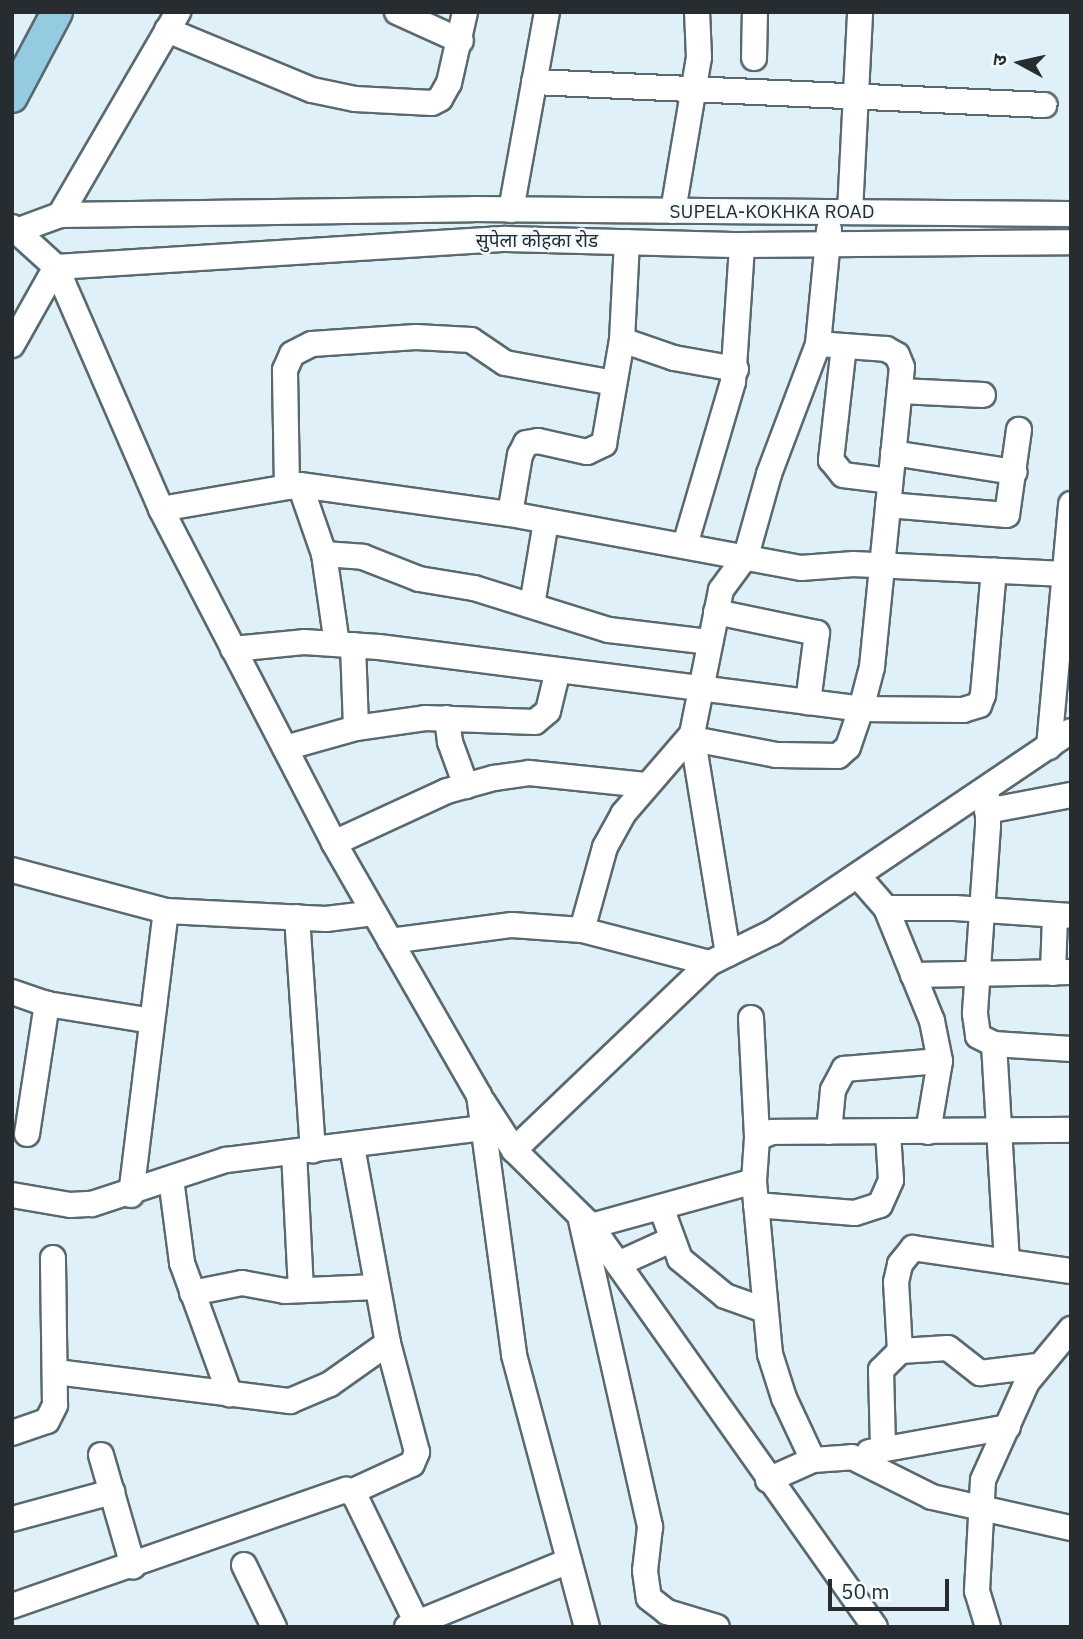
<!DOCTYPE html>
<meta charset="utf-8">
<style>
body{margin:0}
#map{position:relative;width:1083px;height:1639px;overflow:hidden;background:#dff0f8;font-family:"IBM Plex Sans","Noto Sans Devanagari",sans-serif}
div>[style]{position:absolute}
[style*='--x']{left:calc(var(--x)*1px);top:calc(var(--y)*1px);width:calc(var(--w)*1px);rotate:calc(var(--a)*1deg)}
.roads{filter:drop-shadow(2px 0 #5a6970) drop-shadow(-2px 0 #5a6970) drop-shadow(0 2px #5a6970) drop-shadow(0 -2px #5a6970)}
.minor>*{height:24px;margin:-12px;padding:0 12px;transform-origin:12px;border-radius:12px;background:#fff}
.major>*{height:30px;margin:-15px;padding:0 15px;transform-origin:15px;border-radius:15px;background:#95cbe0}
span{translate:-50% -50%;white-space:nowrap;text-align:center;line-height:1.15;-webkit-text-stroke:5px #f4fbfe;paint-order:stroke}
.street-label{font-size:19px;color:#262c2f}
.frame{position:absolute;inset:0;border:14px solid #262c2f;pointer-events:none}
.north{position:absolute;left:985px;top:28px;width:70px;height:70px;-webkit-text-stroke:5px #f4fbfe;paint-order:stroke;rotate:278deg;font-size:19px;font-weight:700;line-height:28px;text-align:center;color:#262c2f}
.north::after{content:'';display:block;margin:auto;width:24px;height:32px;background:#262c2f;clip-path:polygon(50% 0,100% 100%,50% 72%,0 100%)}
.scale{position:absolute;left:828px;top:1579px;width:121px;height:32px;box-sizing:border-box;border:4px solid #262c2f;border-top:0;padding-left:9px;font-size:21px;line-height:24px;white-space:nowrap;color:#262c2f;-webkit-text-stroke:5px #f4fbfe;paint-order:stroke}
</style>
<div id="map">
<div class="roads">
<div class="minor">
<i style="--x:397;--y:12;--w:70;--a:24.4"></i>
<i style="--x:167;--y:30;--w:157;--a:22.5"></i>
<i style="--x:312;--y:90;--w:44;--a:11.8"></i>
<i style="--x:355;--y:99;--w:77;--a:3"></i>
<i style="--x:432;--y:103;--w:9;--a:-27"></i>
<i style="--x:440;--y:99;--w:18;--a:-61"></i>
<i style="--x:449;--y:83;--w:73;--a:-77.3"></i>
<i style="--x:754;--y:58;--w:46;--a:-88.8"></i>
<i style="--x:534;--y:82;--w:511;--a:2.58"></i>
<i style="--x:511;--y:210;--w:201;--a:-79.7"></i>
<i style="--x:673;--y:211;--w:156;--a:-80.4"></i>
<i style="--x:699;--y:57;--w:45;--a:-92.5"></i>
<i style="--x:850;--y:212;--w:200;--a:-87.1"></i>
<i style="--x:60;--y:215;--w:235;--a:-59.8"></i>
<i style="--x:12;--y:227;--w:59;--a:42.3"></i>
<i style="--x:56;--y:267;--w:264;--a:66.5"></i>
<i style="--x:161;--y:509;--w:376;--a:62.6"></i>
<i style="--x:334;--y:843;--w:291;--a:60.1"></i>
<i style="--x:479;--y:1095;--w:262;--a:82.3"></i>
<i style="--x:514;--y:1355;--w:282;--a:75"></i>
<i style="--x:19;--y:230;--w:44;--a:-20.1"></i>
<i style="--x:60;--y:215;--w:413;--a:-0.8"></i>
<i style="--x:473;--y:209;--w:598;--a:0.48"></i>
<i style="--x:56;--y:267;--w:451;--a:-3.6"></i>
<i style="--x:506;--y:239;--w:236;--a:1.5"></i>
<i style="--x:742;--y:245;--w:329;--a:-0.5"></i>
<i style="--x:622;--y:340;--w:55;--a:19.1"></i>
<i style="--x:674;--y:358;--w:63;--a:10.1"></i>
<i style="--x:12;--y:345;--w:90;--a:-60.6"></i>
<i style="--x:844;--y:346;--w:115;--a:96.5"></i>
<i style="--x:831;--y:460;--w:19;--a:51"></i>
<i style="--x:843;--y:475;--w:47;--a:7.3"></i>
<i style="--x:900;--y:391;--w:83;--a:2.8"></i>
<i style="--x:893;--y:453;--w:123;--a:8.9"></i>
<i style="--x:300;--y:485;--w:73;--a:70.8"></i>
<i style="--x:324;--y:554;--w:91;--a:81.8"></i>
<i style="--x:287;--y:487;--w:117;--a:-91"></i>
<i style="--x:285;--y:370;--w:17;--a:-66"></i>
<i style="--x:292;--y:354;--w:22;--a:-27"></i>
<i style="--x:312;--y:344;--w:104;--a:-3.9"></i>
<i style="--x:416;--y:337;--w:55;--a:3.1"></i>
<i style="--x:471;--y:340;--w:41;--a:34.1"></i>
<i style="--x:505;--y:363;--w:111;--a:10.4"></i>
<i style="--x:888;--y:505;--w:119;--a:4.8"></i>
<i style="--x:1007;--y:515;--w:86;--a:-82"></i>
<i style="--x:161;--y:509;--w:141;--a:-9.8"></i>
<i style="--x:300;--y:485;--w:212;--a:7.9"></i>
<i style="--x:510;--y:514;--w:296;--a:10.5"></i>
<i style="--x:801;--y:568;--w:53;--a:-4.3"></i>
<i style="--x:854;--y:564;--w:210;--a:2.7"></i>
<i style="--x:510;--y:514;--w:60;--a:-80.4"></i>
<i style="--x:520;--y:455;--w:13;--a:-63"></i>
<i style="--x:526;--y:443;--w:12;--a:-9"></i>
<i style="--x:538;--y:441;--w:50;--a:12.7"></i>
<i style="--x:587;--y:452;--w:19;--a:-25"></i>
<i style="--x:604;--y:444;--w:106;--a:-80.2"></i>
<i style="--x:622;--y:340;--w:98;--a:-87.1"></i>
<i style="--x:685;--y:545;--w:170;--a:-73.6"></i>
<i style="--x:733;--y:382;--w:137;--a:-86.2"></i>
<i style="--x:324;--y:554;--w:39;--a:4"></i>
<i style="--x:363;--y:557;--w:60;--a:21.4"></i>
<i style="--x:419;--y:579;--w:56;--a:9.3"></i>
<i style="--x:474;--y:588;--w:141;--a:17.3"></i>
<i style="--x:609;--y:630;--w:102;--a:6.8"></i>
<i style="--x:532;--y:605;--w:85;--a:-80.5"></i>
<i style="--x:716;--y:612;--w:103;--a:11.7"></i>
<i style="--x:817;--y:633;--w:70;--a:97.4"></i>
<i style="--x:353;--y:645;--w:83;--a:87.9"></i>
<i style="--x:233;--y:649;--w:71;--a:-5.6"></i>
<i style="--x:304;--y:642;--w:75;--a:3.8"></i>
<i style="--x:379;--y:647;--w:486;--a:7.3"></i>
<i style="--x:861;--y:709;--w:102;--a:0.6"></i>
<i style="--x:963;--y:710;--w:17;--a:-17"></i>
<i style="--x:979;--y:705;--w:11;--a:-68"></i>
<i style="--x:983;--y:695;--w:125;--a:-85"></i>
<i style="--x:447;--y:718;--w:24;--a:83"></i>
<i style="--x:450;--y:742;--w:47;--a:70"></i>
<i style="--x:693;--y:739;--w:85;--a:10.9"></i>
<i style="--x:776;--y:755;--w:62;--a:0.9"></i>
<i style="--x:838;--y:756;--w:13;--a:-42"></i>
<i style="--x:848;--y:747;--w:40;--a:-71.1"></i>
<i style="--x:861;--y:709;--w:43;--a:-75.3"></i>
<i style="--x:872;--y:667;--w:301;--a:-84.3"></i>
<i style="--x:902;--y:367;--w:13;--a:-113"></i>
<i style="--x:897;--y:355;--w:13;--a:-151"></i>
<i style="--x:886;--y:349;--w:68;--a:-175.8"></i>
<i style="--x:1049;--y:747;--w:244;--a:-84.8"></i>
<i style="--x:285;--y:748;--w:74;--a:-15.7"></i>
<i style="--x:356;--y:728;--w:70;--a:-8.2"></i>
<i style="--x:425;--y:718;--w:110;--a:2.1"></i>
<i style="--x:535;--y:722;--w:17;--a:-40"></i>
<i style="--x:548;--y:711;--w:42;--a:-76.3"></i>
<i style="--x:981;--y:793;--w:11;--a:49"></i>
<i style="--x:988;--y:801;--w:25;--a:90"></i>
<i style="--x:988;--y:826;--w:188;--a:94"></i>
<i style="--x:975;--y:1014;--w:22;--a:82"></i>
<i style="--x:978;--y:1036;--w:18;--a:27"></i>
<i style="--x:994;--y:1044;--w:77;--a:3.7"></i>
<i style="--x:987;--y:811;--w:86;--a:-10.8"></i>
<i style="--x:334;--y:843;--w:124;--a:-24.7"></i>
<i style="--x:447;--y:791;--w:49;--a:-15.5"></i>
<i style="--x:494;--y:778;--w:35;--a:-8"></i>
<i style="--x:529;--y:773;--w:117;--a:5.9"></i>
<i style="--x:12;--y:870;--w:159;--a:14.9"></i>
<i style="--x:166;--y:911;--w:160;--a:2.9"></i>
<i style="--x:326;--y:919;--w:48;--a:-7.1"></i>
<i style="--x:858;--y:876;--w:43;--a:48.8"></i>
<i style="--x:886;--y:908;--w:122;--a:67.8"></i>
<i style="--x:932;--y:1021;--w:41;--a:78.7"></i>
<i style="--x:940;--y:1061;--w:72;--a:99.6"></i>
<i style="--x:886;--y:908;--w:69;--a:0"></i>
<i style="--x:955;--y:908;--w:116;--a:3.9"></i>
<i style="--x:297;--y:917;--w:234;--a:86.1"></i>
<i style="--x:582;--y:930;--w:86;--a:-74.5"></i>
<i style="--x:605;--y:847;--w:38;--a:-61"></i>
<i style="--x:623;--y:814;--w:106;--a:-49.2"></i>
<i style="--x:390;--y:941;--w:123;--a:-7.5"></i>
<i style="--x:512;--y:925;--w:70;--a:4.1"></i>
<i style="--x:582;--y:930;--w:132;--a:14.5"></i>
<i style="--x:728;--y:954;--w:223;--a:-99.3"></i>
<i style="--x:692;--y:734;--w:147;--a:-78.6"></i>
<i style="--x:721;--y:590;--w:42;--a:-53.7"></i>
<i style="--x:746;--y:556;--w:85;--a:-74.3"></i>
<i style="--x:769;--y:474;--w:139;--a:-69.3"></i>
<i style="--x:818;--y:344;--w:115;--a:-84.5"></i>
<i style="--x:1053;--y:973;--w:58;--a:-88"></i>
<i style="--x:913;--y:975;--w:158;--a:-1.1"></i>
<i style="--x:12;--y:992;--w:37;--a:19"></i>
<i style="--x:47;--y:1004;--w:106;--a:9.2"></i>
<i style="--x:751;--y:1018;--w:120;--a:87.1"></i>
<i style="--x:994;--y:1044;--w:218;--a:86.6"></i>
<i style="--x:483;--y:1102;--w:57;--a:57.1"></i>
<i style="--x:514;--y:1150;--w:108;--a:44.6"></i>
<i style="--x:591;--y:1226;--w:491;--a:54.7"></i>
<i style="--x:829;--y:1132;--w:42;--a:-84.6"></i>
<i style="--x:833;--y:1090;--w:24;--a:-62"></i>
<i style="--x:844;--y:1069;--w:96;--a:-4.8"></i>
<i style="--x:27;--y:1134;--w:132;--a:-81.3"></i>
<i style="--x:514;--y:1150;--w:271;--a:-43.7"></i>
<i style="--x:710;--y:963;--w:70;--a:-26.2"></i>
<i style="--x:773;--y:932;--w:359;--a:-34"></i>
<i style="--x:294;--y:1152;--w:138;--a:87.1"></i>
<i style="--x:171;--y:1179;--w:85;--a:82.5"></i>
<i style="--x:182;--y:1263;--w:140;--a:70"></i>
<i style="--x:12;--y:1195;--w:59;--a:9.8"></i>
<i style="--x:70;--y:1205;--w:22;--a:-3"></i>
<i style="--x:92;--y:1204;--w:141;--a:-18.2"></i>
<i style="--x:226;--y:1160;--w:259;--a:-7.1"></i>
<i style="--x:131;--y:1195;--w:286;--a:-83"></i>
<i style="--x:756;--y:1205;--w:99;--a:4.6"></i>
<i style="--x:855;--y:1213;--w:26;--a:-18"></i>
<i style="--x:880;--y:1205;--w:27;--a:-66"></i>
<i style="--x:891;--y:1180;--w:48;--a:-93.6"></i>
<i style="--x:661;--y:1207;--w:55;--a:69.9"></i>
<i style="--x:680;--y:1259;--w:58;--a:39.4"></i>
<i style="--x:725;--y:1296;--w:41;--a:19.7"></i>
<i style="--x:581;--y:1220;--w:315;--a:77.3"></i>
<i style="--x:650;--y:1527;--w:44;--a:96.5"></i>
<i style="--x:645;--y:1571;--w:27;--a:82"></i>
<i style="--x:649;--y:1598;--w:23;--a:38"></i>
<i style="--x:667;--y:1612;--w:52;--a:16.7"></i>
<i style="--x:591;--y:1226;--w:169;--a:-15.4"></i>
<i style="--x:618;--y:1264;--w:58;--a:-24.4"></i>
<i style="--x:192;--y:1293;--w:51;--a:-11.3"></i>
<i style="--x:242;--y:1283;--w:44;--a:10.5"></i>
<i style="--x:285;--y:1291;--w:91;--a:-2.5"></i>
<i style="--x:900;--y:1351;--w:69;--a:-93.3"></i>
<i style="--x:896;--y:1282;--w:18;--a:-77"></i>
<i style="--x:900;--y:1264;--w:21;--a:-51"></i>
<i style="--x:913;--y:1248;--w:160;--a:8.3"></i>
<i style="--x:56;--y:1372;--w:236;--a:7.1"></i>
<i style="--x:290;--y:1401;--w:43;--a:-23"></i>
<i style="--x:330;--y:1384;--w:71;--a:-35.3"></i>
<i style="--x:12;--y:1433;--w:37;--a:-19"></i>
<i style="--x:47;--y:1421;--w:18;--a:-63"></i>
<i style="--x:55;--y:1405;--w:147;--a:-90.8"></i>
<i style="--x:883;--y:1447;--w:77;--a:-91.5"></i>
<i style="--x:881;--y:1370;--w:27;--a:-45"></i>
<i style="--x:900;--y:1351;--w:48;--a:-3.6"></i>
<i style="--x:948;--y:1348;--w:41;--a:38"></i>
<i style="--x:980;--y:1373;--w:58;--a:-6.9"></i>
<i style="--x:869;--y:1452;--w:141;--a:-10.2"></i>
<i style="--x:101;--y:1455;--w:116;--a:73.9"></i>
<i style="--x:813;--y:1460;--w:68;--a:-115.1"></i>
<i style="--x:784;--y:1398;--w:46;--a:-107.7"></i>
<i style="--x:770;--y:1354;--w:174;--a:-95.3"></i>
<i style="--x:754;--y:1181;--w:43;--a:-86"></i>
<i style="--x:757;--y:1138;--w:16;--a:-22"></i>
<i style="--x:772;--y:1132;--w:299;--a:-0.4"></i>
<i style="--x:768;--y:1480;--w:49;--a:-24"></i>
<i style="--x:813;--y:1460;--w:39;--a:-4"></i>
<i style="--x:852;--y:1457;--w:89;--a:26.6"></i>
<i style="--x:932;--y:1497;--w:142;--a:12.6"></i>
<i style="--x:351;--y:1492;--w:67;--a:-24.7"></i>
<i style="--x:412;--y:1464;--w:13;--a:-67"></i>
<i style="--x:417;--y:1452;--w:113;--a:-104.9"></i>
<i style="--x:388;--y:1343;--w:200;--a:-100.4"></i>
<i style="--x:12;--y:1519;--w:104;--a:-15.1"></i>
<i style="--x:244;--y:1565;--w:69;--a:64.2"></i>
<i style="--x:12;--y:1606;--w:354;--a:-19.2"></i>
<i style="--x:346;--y:1490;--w:11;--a:34"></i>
<i style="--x:355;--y:1496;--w:141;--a:64"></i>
<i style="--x:407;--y:1627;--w:175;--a:-22.2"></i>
<i style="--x:988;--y:1627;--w:38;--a:-107"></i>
<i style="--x:977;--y:1591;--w:111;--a:-86.9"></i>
<i style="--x:983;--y:1480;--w:107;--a:-65.8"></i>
<i style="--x:1027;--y:1382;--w:69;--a:-50.3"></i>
</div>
<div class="major">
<i style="--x:12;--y:97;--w:96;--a:-62.1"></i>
</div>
</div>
<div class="street-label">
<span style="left:772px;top:212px">SUPELA-KOKHKA ROAD</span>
<span style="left:537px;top:241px">सुपेला कोहका रोड</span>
</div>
<div class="frame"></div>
<div class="north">उ</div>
<div class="scale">50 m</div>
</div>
